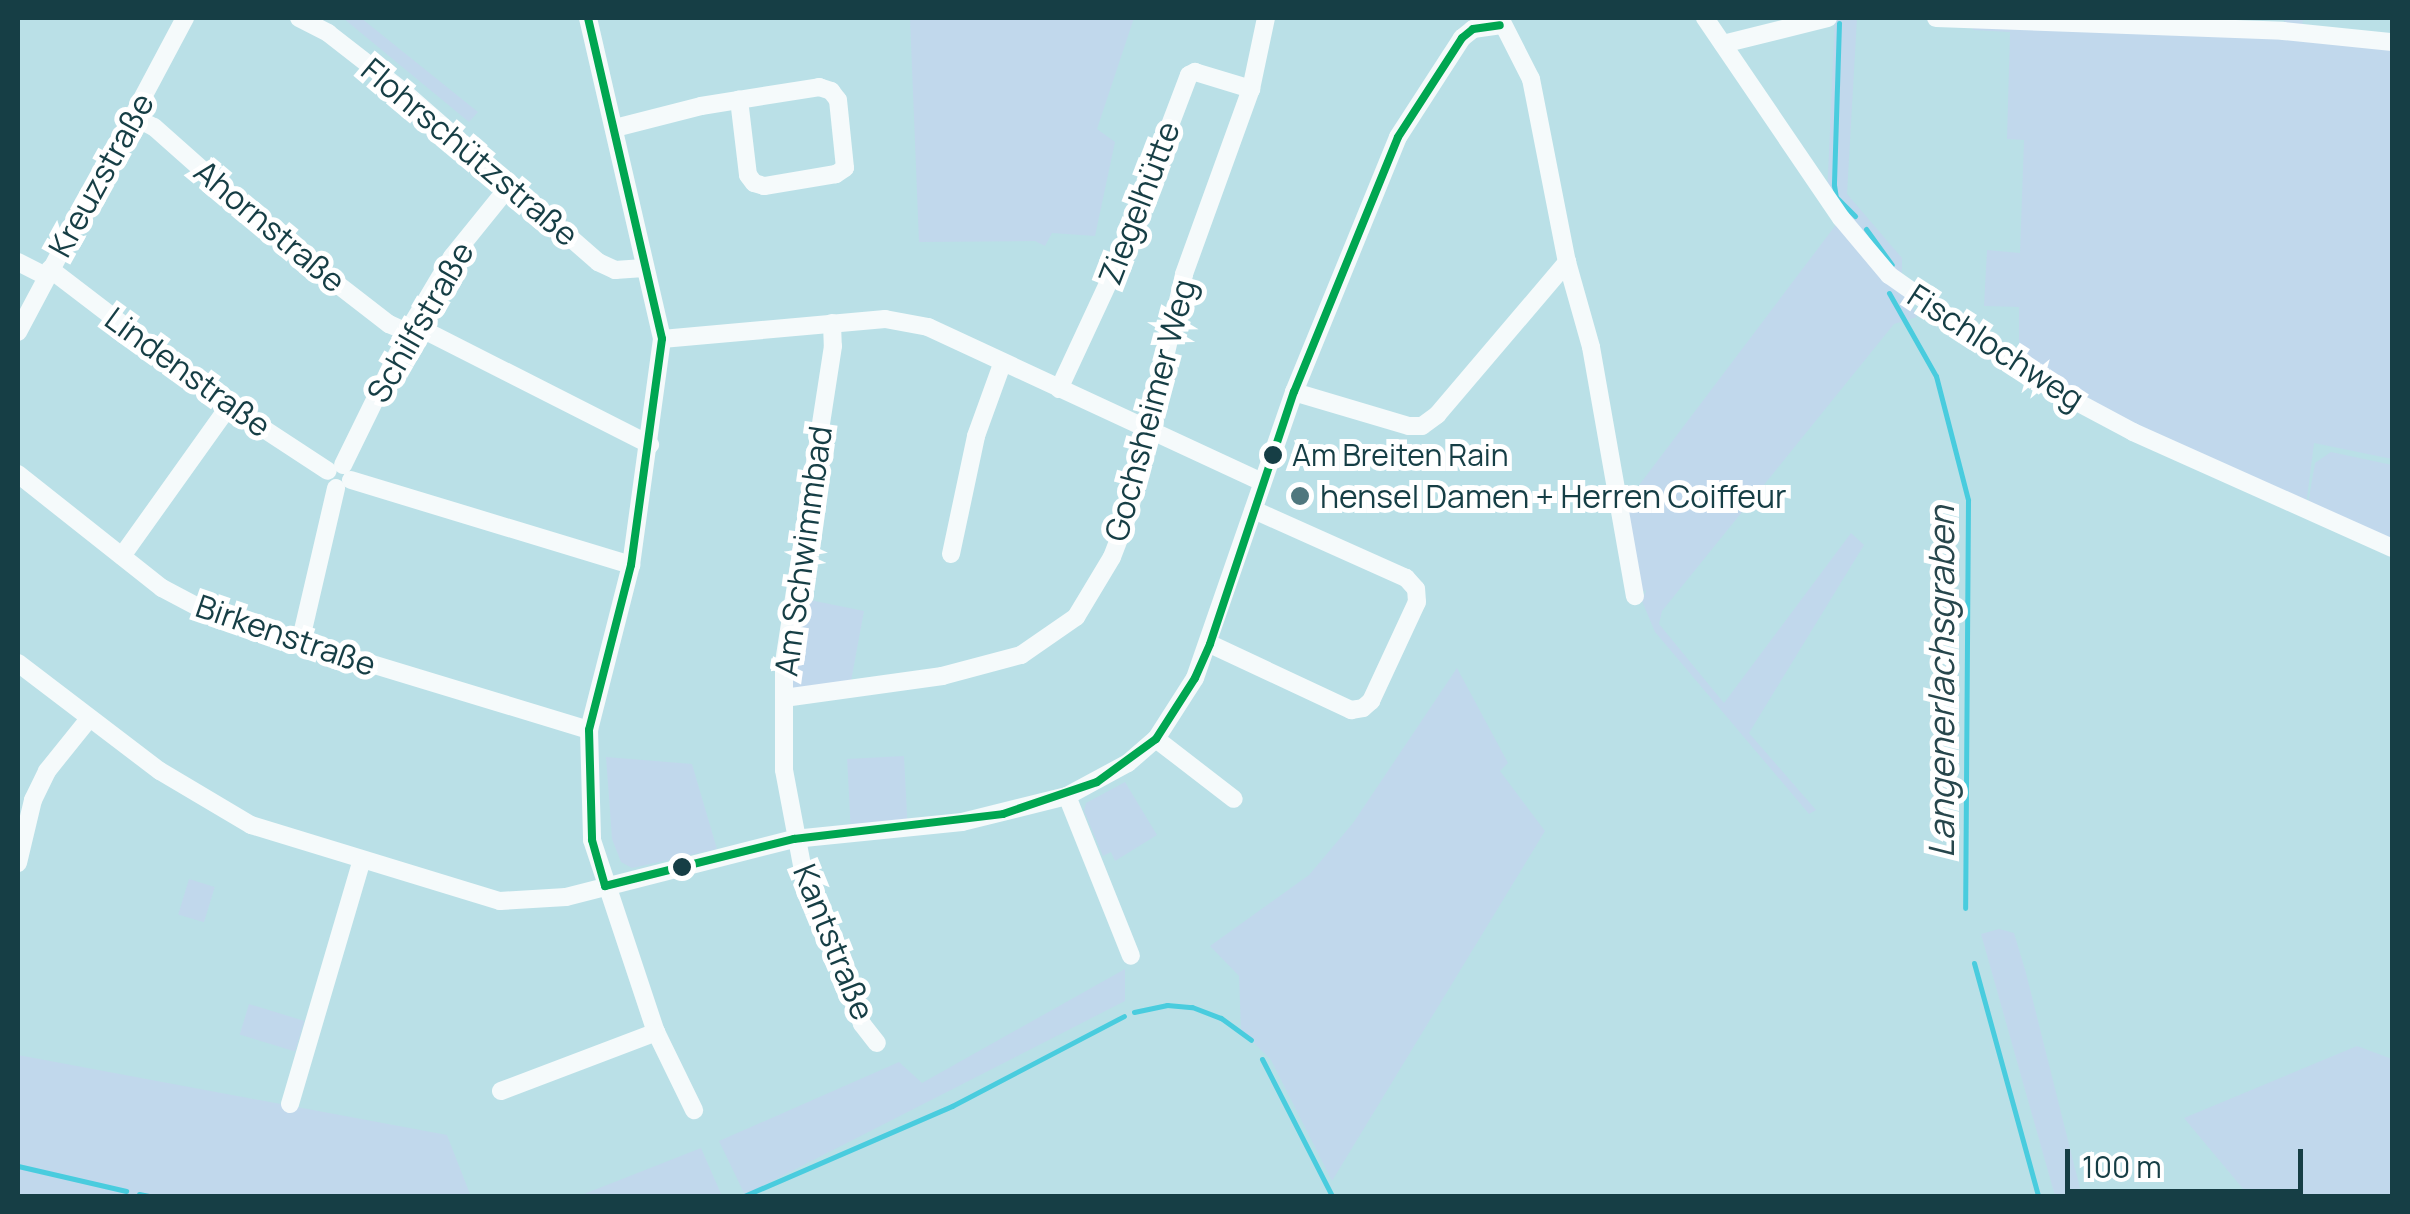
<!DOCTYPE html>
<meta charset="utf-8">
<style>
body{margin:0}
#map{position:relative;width:2410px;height:1214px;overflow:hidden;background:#bae0e7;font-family:Manrope,sans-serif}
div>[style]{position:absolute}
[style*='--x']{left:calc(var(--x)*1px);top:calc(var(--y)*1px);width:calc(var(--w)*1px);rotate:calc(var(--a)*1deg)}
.green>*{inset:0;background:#c1d8ec;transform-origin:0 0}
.stream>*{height:5px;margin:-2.5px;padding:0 2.5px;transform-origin:2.5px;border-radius:2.5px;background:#49ccde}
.minor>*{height:18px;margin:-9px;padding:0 9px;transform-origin:9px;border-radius:9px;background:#f5fafb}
.bus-1>*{height:8px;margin:-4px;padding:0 4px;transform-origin:4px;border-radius:4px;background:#00a651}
.dots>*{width:28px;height:28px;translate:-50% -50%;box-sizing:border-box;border:5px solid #fff;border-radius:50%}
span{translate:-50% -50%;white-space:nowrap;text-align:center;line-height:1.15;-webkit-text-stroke:10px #fff;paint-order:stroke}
.bus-label{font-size:30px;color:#163e45}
.left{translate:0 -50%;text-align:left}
.street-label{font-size:32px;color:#163e45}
.poi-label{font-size:32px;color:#163e45}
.water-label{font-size:35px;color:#27464c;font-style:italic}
.frame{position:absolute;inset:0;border:20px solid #163e45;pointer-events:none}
.scale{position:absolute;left:2065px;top:1149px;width:238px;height:45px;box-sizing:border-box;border:5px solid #163e45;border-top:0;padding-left:12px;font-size:30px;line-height:35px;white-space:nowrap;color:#163e45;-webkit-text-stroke:8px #fff;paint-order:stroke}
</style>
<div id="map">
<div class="green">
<i style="clip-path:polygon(343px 18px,361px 18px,478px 112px,469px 122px)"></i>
<i style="clip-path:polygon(910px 18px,1134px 18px,1097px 129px,1115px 142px,1095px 236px,1052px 233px,1045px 246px,1035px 241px,919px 242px)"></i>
<i style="clip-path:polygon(1835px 18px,1857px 18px,1847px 194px,1902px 258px,1902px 285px,1917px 317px,1894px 324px,1662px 611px,1659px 624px,1724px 703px,1851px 533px,1864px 545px,1749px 733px,1816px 810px,1809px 814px,1655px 632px,1642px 601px,1646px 590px,1635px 596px,1618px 513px,1841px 218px,1827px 196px)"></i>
<i style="clip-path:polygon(2180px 18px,2232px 18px,2231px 25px,2283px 32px,2285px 18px,2303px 18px,2302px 33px,2392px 42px,2392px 459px,2314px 443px,2306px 506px,2019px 367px,2019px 307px,1984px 306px,1987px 250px,2020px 253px,2024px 140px,2007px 139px,2010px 32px,1973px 30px,1972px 19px,2180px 23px)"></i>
<i style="clip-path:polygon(2331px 452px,2392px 465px,2392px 544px,2308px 503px,2315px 463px)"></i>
<i style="clip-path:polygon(795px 597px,864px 611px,850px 687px,785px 696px)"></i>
<i style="clip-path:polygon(1457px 668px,1508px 763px,1500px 771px,1545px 831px,1332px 1181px,1271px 1060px,1241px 1030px,1239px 976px,1210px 946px,1309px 875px,1353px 823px)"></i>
<i style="left:904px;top:756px;width:71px;height:57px;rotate:87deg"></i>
<i style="clip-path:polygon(606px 757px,692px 764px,717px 849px,632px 868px,621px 862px,612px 839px)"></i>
<i style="clip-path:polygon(1125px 782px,1157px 835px,1115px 861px,1111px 852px,1103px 856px,1084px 811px,1086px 803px)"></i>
<i style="left:189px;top:879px;width:27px;height:37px;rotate:17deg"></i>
<i style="clip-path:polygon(1999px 929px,2014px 933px,2026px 973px,2082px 1196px,2055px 1196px,1981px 934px)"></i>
<i style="clip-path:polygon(1125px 969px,1125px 1001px,745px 1195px,719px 1141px,899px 1062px,922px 1083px)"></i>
<i style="left:249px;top:1004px;width:58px;height:32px;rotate:17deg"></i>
<i style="clip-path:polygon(2357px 1046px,2392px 1059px,2392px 1196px,2249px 1196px,2184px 1118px)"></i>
<i style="clip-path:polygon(18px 1055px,447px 1135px,470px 1194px,18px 1196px)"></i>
<i style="clip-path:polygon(701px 1148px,722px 1196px,579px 1196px)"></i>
</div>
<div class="stream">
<i style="--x:1839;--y:23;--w:162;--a:91.8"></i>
<i style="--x:1834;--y:185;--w:12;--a:81"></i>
<i style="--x:1836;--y:197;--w:27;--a:45"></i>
<i style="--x:1866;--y:229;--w:44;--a:54.2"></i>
<i style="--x:1889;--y:293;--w:95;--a:60.5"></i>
<i style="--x:1936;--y:376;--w:128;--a:75.5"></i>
<i style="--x:1968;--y:500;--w:408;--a:90.4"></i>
<i style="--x:1974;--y:963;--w:242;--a:74.6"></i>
<i style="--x:1134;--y:1012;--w:34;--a:-12"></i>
<i style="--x:1167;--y:1005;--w:25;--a:5"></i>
<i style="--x:1192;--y:1007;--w:31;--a:21"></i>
<i style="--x:1221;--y:1018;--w:37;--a:36"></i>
<i style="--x:1262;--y:1059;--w:154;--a:62.9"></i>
<i style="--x:18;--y:1166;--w:111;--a:13"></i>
<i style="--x:139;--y:1194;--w:10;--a:11"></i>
<i style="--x:744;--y:1196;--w:227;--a:-23.4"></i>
<i style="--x:952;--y:1106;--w:194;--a:-27.6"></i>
</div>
<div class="minor">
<i style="--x:299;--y:18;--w:33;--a:27"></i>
<i style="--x:328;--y:33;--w:98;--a:37.9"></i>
<i style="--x:405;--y:93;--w:257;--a:41.2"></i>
<i style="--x:598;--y:262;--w:19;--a:25"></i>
<i style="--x:615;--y:270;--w:29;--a:-4"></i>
<i style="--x:588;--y:18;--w:329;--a:77"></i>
<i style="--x:662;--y:339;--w:228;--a:97.8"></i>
<i style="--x:631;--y:565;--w:170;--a:104.3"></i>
<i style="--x:589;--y:730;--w:110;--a:88.4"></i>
<i style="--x:592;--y:840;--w:202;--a:71.6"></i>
<i style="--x:656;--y:1032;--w:87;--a:64"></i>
<i style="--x:1500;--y:18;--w:68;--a:63.1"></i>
<i style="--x:1531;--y:79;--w:187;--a:78.9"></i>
<i style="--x:1567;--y:262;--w:88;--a:74.2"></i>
<i style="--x:1591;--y:347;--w:253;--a:80"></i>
<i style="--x:1705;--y:18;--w:242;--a:55.8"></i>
<i style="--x:1841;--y:218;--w:75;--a:49.9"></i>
<i style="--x:1889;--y:275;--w:193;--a:35.1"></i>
<i style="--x:2047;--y:386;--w:98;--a:28.1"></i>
<i style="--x:2133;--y:432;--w:284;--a:24.1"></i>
<i style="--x:1936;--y:18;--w:347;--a:2.1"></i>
<i style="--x:2283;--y:31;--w:110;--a:5.8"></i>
<i style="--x:1723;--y:44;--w:108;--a:-13.9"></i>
<i style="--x:134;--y:117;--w:22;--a:27"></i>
<i style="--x:154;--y:127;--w:179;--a:41.6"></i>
<i style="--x:288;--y:246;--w:128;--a:37.7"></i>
<i style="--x:389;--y:324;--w:20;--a:24"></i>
<i style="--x:615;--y:128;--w:89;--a:-14.3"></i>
<i style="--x:701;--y:106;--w:120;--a:-9.1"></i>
<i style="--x:819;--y:87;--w:13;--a:18"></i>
<i style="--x:831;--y:91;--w:11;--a:52"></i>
<i style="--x:838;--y:100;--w:68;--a:84.1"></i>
<i style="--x:845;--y:168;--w:11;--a:146"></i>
<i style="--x:836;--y:174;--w:73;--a:170.5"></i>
<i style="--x:764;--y:186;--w:10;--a:-163"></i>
<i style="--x:754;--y:183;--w:10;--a:-127"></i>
<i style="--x:748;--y:175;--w:76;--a:-96.8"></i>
<i style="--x:18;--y:262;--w:31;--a:27"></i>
<i style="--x:50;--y:269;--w:225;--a:37.4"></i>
<i style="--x:229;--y:406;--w:118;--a:33.3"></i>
<i style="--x:832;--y:323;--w:23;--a:88"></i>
<i style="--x:833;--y:346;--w:320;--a:98.8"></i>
<i style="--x:784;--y:662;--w:108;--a:90"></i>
<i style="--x:784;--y:770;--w:97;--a:79.3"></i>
<i style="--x:802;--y:865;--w:170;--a:69.3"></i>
<i style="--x:862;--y:1024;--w:24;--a:52"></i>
<i style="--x:412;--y:324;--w:267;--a:26.9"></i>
<i style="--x:18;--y:332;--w:356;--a:-62"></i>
<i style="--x:662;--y:339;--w:224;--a:-5.1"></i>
<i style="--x:885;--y:319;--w:44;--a:10.5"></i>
<i style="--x:928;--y:327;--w:368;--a:24.9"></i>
<i style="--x:1059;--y:389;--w:140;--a:-65.1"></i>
<i style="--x:1118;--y:262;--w:200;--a:-69.2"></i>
<i style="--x:1189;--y:75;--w:7;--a:-27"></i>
<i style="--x:1195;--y:72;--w:59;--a:16.9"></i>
<i style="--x:1294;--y:392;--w:120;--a:16.5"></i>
<i style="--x:1409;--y:426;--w:13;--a:0"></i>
<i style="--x:1422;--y:426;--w:19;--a:-36"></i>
<i style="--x:1437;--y:415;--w:201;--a:-49.6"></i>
<i style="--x:343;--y:465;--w:157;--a:-63.9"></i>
<i style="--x:412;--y:324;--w:78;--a:-59.2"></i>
<i style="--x:452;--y:257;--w:92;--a:-51.1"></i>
<i style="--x:18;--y:474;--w:184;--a:38.4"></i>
<i style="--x:162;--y:588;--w:62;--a:27.8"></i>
<i style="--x:217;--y:617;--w:389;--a:16.9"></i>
<i style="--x:351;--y:480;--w:293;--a:16.9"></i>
<i style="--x:951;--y:554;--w:121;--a:-78"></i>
<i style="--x:976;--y:436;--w:77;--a:-70.1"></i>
<i style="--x:122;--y:556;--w:184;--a:-54.5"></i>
<i style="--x:300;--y:643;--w:159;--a:-76.9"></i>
<i style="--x:1210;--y:644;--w:156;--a:25.1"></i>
<i style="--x:1351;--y:710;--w:12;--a:-9"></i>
<i style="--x:1363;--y:708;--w:11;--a:-41"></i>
<i style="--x:1371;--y:701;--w:109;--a:-65.1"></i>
<i style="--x:1417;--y:602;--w:13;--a:-94"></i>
<i style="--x:1416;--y:589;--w:15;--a:-132"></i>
<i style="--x:1406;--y:578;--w:167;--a:-155.9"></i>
<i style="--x:18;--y:663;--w:178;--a:37.3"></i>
<i style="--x:160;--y:771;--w:106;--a:30.7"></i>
<i style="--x:251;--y:825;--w:260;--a:17"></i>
<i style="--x:500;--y:901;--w:66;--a:-3.5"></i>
<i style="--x:566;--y:897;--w:235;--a:-14.3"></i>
<i style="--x:794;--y:839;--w:169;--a:-5.8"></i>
<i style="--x:962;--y:822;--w:108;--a:-13.9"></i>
<i style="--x:1067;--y:796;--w:69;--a:-28.4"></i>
<i style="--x:1128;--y:763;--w:37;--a:-41"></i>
<i style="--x:1156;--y:739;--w:72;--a:-57.4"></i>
<i style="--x:1195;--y:678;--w:303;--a:-70.9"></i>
<i style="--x:1294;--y:392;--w:275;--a:-67.8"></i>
<i style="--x:1398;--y:137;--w:118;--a:-57.1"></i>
<i style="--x:1462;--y:38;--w:14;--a:-39"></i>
<i style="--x:1473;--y:29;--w:27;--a:-8"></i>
<i style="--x:784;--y:698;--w:160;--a:-7.9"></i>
<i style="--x:942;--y:676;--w:82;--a:-14.9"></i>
<i style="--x:1021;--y:655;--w:67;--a:-34.6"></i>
<i style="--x:1076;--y:617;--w:70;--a:-59"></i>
<i style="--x:1112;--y:557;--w:47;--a:-68.9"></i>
<i style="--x:1129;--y:513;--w:245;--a:-77"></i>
<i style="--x:1184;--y:274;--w:197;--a:-70.1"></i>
<i style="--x:1251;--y:89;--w:73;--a:-78.1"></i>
<i style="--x:1156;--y:739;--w:98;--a:37.6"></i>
<i style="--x:1067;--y:796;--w:172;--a:68.2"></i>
<i style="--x:18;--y:863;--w:65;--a:-76.6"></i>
<i style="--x:33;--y:800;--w:32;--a:-64"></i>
<i style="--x:47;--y:771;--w:65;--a:-51.2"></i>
<i style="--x:501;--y:1091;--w:166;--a:-20.8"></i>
<i style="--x:290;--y:1104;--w:254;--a:-73.6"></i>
</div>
<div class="bus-1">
<i style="--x:588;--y:18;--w:329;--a:77"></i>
<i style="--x:662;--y:339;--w:228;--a:97.8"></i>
<i style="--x:631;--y:565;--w:170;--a:104.3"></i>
<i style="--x:589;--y:730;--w:110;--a:88.4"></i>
<i style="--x:592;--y:840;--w:48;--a:74.2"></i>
<i style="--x:605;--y:886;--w:195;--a:-14"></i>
<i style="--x:794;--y:839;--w:210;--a:-6.8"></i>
<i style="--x:1003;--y:814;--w:99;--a:-18.8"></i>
<i style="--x:1097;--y:782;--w:73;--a:-36.1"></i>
<i style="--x:1156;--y:739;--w:72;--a:-57.4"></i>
<i style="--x:1195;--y:678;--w:37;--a:-66"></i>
<i style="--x:1210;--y:644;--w:266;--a:-71.6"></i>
<i style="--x:1294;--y:392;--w:275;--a:-67.8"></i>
<i style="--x:1398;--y:137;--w:118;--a:-57.1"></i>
<i style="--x:1462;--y:38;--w:14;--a:-39"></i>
<i style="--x:1473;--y:29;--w:27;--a:-8"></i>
</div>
<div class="dots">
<i style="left:1273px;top:455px;background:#163e45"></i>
<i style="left:1300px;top:496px;background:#4f777e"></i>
<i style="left:682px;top:867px;background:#163e45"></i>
</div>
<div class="bus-label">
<span class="left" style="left:1292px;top:455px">Am Breiten Rain</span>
</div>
<div class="street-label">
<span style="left:470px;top:152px;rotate:40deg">Flohrschützstraße</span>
<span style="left:101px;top:175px;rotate:-61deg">Kreuzstraße</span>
<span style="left:1139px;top:203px;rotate:-69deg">Ziegelhütte</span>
<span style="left:270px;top:226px;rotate:40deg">Ahornstraße</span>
<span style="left:420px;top:322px;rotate:-60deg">Schilfstraße</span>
<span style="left:1996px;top:347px;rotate:33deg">Fischlochweg</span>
<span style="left:188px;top:372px;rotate:36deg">Lindenstraße</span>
<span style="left:1150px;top:410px;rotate:-75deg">Gochsheimer Weg</span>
<span style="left:803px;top:551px;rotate:-82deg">Am Schwimmbad</span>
<span style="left:286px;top:635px;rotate:19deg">Birkenstraße</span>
<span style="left:834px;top:942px;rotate:68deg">Kantstraße</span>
</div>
<div class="poi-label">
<span class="left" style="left:1320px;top:496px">hensel Damen + Herren Coiffeur</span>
</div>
<div class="water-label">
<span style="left:1941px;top:682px;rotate:-90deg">Langenerlachsgraben</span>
</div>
<div class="frame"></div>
<div class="scale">100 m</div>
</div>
